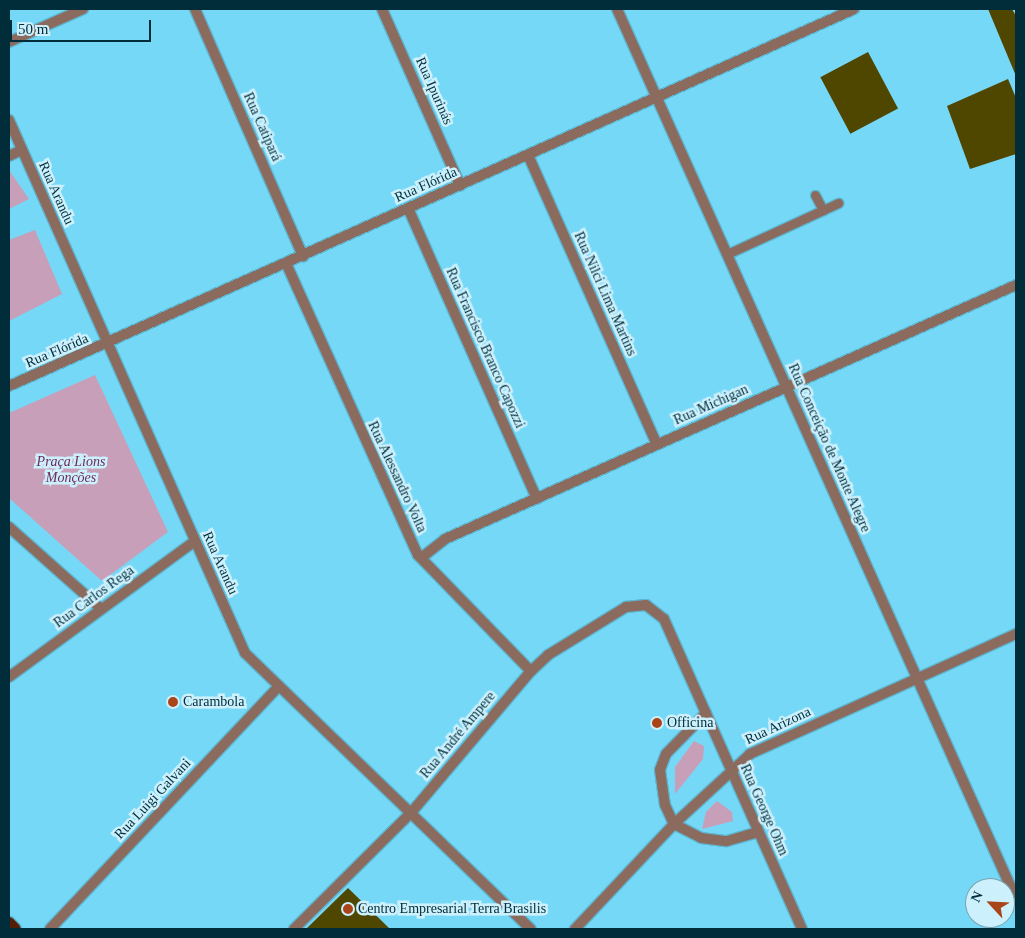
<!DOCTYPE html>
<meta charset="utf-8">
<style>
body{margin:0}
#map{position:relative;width:1025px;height:938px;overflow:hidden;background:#76d8f7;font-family:"Times New Roman",serif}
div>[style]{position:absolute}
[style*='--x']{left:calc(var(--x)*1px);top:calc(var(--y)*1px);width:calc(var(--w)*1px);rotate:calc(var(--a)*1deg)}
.green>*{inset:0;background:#c79fb8}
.building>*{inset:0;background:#4f4600;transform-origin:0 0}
.roads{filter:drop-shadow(1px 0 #5eb6d1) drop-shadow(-1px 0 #5eb6d1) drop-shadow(0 1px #5eb6d1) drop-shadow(0 -1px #5eb6d1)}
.service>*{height:9px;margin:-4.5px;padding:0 4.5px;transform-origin:4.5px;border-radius:4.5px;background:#8c6b5f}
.minor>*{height:10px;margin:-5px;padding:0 5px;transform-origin:5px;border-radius:5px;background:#8c6b5f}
.primary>*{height:12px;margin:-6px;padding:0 6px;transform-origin:6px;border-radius:6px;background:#531d07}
.dots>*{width:14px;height:14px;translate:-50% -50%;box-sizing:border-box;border:2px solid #cdf0fd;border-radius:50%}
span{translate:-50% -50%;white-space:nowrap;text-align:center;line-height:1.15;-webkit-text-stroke:5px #cdf0fd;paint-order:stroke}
.street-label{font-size:14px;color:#002d39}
.park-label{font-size:14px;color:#6f2a5a;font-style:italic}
.poi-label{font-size:14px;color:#002d39}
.left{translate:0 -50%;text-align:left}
.frame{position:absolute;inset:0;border:10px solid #002d39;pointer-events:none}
.north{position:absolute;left:965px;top:878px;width:50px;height:50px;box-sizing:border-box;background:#cdf0fd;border:1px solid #7ba2af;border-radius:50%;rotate:295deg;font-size:14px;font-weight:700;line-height:20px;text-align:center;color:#002d39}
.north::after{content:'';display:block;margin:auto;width:18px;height:22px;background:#aa4519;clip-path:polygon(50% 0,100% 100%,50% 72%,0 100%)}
.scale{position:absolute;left:10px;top:20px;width:141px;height:22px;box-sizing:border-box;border:2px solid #002d39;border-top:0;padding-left:6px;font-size:15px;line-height:18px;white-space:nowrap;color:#002d39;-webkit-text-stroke:4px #cdf0fd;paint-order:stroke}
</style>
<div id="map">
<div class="green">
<i style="clip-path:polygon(9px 170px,29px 199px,9px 209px)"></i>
<i style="clip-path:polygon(35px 230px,62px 294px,9px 321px,9px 240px)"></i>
<i style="clip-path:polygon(95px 375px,168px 532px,102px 581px,9px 498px,9px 413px)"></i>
<i style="clip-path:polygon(694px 741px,704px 746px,703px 759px,675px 794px,675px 767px)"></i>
<i style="clip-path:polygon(717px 801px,732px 812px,733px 821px,702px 829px,706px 812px)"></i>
</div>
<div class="building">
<i style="clip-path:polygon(988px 9px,1012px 9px,1016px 16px,1016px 76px)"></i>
<i style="left:868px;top:52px;width:64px;height:54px;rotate:62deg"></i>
<i style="clip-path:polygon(1008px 79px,1016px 98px,1016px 154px,970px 169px,947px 106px)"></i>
<i style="clip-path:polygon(348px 888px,390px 929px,306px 929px)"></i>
</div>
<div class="roads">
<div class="service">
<i style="--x:823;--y:210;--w:17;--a:-25"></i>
<i style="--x:727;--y:254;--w:106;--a:-24.6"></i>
<i style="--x:823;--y:210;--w:17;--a:-118"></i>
</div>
<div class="minor">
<i style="--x:195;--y:9;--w:270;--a:66.4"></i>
<i style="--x:382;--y:9;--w:193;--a:66.1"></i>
<i style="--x:617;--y:9;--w:975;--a:65.85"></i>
<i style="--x:9;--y:42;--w:81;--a:-24"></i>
<i style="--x:9;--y:120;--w:583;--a:66.12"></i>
<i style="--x:245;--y:653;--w:397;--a:44"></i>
<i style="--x:528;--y:155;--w:317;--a:66"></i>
<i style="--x:9;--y:156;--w:14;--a:-25"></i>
<i style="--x:408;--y:208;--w:318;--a:66.1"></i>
<i style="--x:286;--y:263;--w:320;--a:65.7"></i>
<i style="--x:418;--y:555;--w:162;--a:45.8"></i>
<i style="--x:9;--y:386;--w:925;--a:-24.04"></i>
<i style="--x:9;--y:527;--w:123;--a:41.7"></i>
<i style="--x:421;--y:558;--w:31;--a:-38"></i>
<i style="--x:445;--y:539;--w:625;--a:-23.98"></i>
<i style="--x:9;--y:677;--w:230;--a:-36.2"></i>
<i style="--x:706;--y:713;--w:57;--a:134.3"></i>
<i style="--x:666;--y:754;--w:17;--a:111"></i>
<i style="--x:660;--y:770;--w:35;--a:82"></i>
<i style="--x:665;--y:805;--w:21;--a:65"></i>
<i style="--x:674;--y:824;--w:30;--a:27"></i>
<i style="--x:701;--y:838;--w:26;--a:7"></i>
<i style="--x:727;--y:841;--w:33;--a:-16"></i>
<i style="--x:50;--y:929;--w:331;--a:-46.7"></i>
<i style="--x:294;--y:929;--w:163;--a:-44.8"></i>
<i style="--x:410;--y:814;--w:187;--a:-49.8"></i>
<i style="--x:531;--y:671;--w:23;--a:-43"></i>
<i style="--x:548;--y:655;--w:92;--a:-31.6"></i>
<i style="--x:626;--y:607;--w:20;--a:-6"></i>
<i style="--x:646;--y:605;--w:23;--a:38"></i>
<i style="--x:664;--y:619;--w:339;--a:66"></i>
<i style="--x:575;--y:929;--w:144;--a:-46.7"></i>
<i style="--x:674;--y:824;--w:103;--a:-42.6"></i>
<i style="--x:750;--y:754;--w:292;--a:-24.3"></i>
</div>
<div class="primary">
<i style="--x:9;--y:923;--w:8;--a:45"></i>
</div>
</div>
<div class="dots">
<i style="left:173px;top:702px;background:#aa4519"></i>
<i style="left:657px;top:723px;background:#aa4519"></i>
<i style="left:348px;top:909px;background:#aa4519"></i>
</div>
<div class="street-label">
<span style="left:434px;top:91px;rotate:66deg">Rua Ipurinás</span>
<span style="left:262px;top:127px;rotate:66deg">Rua Catipará</span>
<span style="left:426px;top:185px;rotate:-24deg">Rua Flórida</span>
<span style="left:56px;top:193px;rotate:66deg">Rua Arandu</span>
<span style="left:605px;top:294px;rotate:66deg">Rua Nilci Lima Martins</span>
<span style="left:485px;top:348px;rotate:66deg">Rua Francisco Branco Capozzi</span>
<span style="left:57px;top:351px;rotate:-23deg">Rua Flórida</span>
<span style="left:711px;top:405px;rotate:-24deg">Rua Michigan</span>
<span style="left:829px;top:448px;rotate:66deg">Rua Conceição de Monte Alegre</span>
<span style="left:397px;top:477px;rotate:65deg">Rua Alessandro Volta</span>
<span style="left:220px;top:563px;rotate:66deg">Rua Arandu</span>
<span style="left:94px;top:597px;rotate:-36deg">Rua Carlos Rega</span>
<span style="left:778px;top:726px;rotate:-25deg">Rua Arizona</span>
<span style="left:458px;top:735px;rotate:-50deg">Rua André Ampere</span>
<span style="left:153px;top:799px;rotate:-47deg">Rua Luigi Galvani</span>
<span style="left:764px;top:810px;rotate:66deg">Rua George Ohm</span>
</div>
<div class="park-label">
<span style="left:71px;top:470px">Praça Lions<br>Monções</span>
</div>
<div class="poi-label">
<span class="left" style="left:183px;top:702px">Carambola</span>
<span class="left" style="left:667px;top:723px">Officina</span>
<span class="left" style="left:358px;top:909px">Centro Empresarial Terra Brasilis</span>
</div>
<div class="frame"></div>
<div class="north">N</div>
<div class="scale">50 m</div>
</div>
